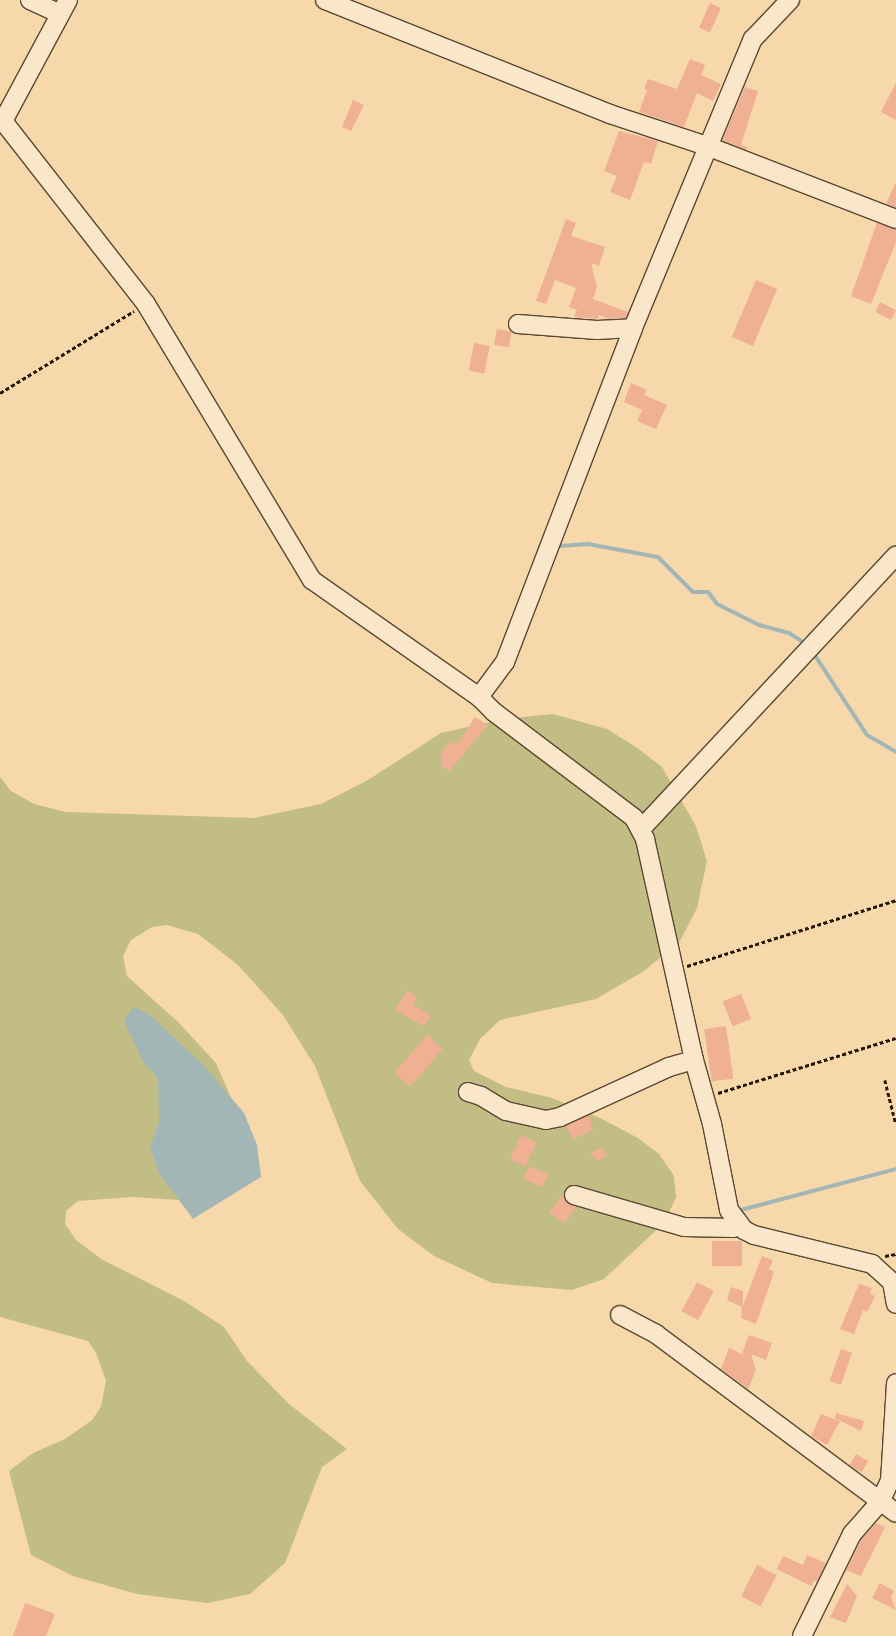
<!DOCTYPE html>
<style>
body{margin:0}
#map{position:relative;width:896px;height:1636px;overflow:hidden;background:#f7d8ab;font-family:"IM FELL English",serif}
div>[style]{position:absolute}
[style*='--x']{left:calc(var(--x)*1px);top:calc(var(--y)*1px);width:calc(var(--w)*1px);rotate:calc(var(--a)*1deg)}
.green>*{inset:0;background:#c2bd85}
.water>*{inset:0;background:#a3b6b6}
.stream>*{height:4px;margin:-2px;padding:0 2px;transform-origin:2px;border-radius:2px;background:#a3b6b6}
.building>*{inset:0;background:#efb094;transform-origin:0 0}
.path>*{height:2.5px;margin-top:-1.25px;transform-origin:0;background:repeating-linear-gradient(90deg,#241807 0 4px,transparent 0 6.5px)}
.roads{filter:drop-shadow(1px 0 #594830) drop-shadow(-1px 0 #594830) drop-shadow(0 1px #594830) drop-shadow(0 -1px #594830)}
.minor>*{height:18px;margin:-9px;padding:0 9px;transform-origin:9px;border-radius:9px;background:#fae6c8}
span{translate:-50% -50%;white-space:nowrap;text-align:center;line-height:1.15;-webkit-text-stroke:4px #fae6c8;paint-order:stroke}
</style>
<div id="map">
<div class="green">
<i style="clip-path:polygon(553px 714px,607px 729px,636px 747px,662px 767px,696px 826px,707px 861px,697px 908px,680px 941px,644px 971px,596px 999px,500px 1020px,480px 1039px,469px 1060px,474px 1071px,506px 1087px,552px 1098px,600px 1118px,638px 1138px,659px 1154px,674px 1176px,676px 1197px,665px 1222px,604px 1279px,572px 1290px,492px 1283px,434px 1256px,398px 1229px,360px 1181px,315px 1066px,283px 1015px,238px 965px,198px 934px,167px 925px,152px 927px,131px 940px,123px 956px,127px 976px,178px 1022px,216px 1063px,243px 1125px,246px 1182px,234px 1194px,206px 1202px,133px 1197px,78px 1201px,66px 1211px,65px 1224px,76px 1240px,101px 1259px,184px 1301px,224px 1327px,247px 1361px,289px 1404px,347px 1449px,322px 1467px,285px 1563px,250px 1594px,208px 1603px,137px 1594px,73px 1576px,31px 1555px,9px 1471px,33px 1453px,65px 1439px,92px 1420px,101px 1407px,106px 1381px,96px 1353px,88px 1341px,0 1317px,0 777px,11px 791px,34px 804px,66px 812px,254px 818px,321px 804px,368px 780px,441px 733px,504px 719px)"></i>
</div>
<div class="water">
<i style="clip-path:polygon(133px 1007px,149px 1014px,208px 1070px,244px 1113px,257px 1145px,261px 1177px,193px 1219px,159px 1173px,150px 1147px,159px 1122px,158px 1079px,143px 1061px,124px 1021px)"></i>
</div>
<div class="stream">
<i style="--x:561;--y:546;--w:27;--a:-4"></i>
<i style="--x:588;--y:544;--w:71;--a:10.5"></i>
<i style="--x:658;--y:557;--w:49;--a:45"></i>
<i style="--x:693;--y:592;--w:15;--a:0"></i>
<i style="--x:708;--y:592;--w:15;--a:53"></i>
<i style="--x:717;--y:604;--w:47;--a:26.6"></i>
<i style="--x:759;--y:625;--w:31;--a:15"></i>
<i style="--x:789;--y:633;--w:20;--a:33"></i>
<i style="--x:812;--y:651;--w:100;--a:56.8"></i>
<i style="--x:867;--y:735;--w:34;--a:30"></i>
<i style="--x:737;--y:1211;--w:164;--a:-14.8"></i>
</div>
<div class="building">
<i style="left:710px;top:3px;width:12px;height:27px;rotate:24deg"></i>
<i style="clip-path:polygon(690px 59px,705px 65px,701px 75px,721px 84px,713px 101px,697px 93px,684px 127px,639px 112px,647px 90px,644px 89px,648px 79px,677px 89px)"></i>
<i style="clip-path:polygon(896px 83px,896px 120px,881px 112px)"></i>
<i style="clip-path:polygon(745px 87px,758px 91px,741px 145px,747px 147px,746px 150px,722px 141px)"></i>
<i style="clip-path:polygon(353px 100px,364px 105px,351px 131px,342px 127px)"></i>
<i style="clip-path:polygon(619px 131px,658px 141px,651px 164px,644px 162px,630px 200px,610px 192px,617px 176px,604px 171px)"></i>
<i style="clip-path:polygon(896px 182px,896px 208px,886px 204px)"></i>
<i style="clip-path:polygon(566px 219px,576px 223px,571px 236px,605px 247px,599px 266px,591px 263px,597px 287px,593px 299px,628px 312px,626px 318px,609px 319px,599px 315px,598px 319px,574px 317px,577px 310px,569px 307px,576px 288px,555px 280px,546px 304px,536px 301px)"></i>
<i style="clip-path:polygon(877px 223px,896px 229px,896px 242px,871px 304px,851px 296px)"></i>
<i style="left:756px;top:280px;width:23px;height:62px;rotate:23deg"></i>
<i style="left:880px;top:302px;width:18px;height:11px;rotate:27deg"></i>
<i style="left:497px;top:329px;width:15px;height:16px;rotate:11deg"></i>
<i style="left:474px;top:343px;width:16px;height:28px;rotate:11deg"></i>
<i style="clip-path:polygon(631px 383px,647px 390px,644px 395px,667px 405px,656px 429px,637px 421px,642px 410px,624px 402px)"></i>
<i style="clip-path:polygon(475px 717px,488px 725px,449px 771px,442px 767px,441px 753px,450px 741px,454px 745px,461px 739px)"></i>
<i style="clip-path:polygon(407px 990px,417px 998px,413px 1004px,431px 1016px,424px 1026px,395px 1010px)"></i>
<i style="left:741px;top:994px;width:27px;height:20px;rotate:68deg"></i>
<i style="left:726px;top:1026px;width:53px;height:22px;rotate:82deg"></i>
<i style="left:427px;top:1035px;width:21px;height:50px;rotate:41deg"></i>
<i style="clip-path:polygon(589px 1115px,593px 1130px,573px 1139px,566px 1126px)"></i>
<i style="left:521px;top:1135px;width:17px;height:27px;rotate:24deg"></i>
<i style="clip-path:polygon(603px 1147px,607px 1156px,597px 1161px,590px 1153px)"></i>
<i style="left:529px;top:1166px;width:21px;height:14px;rotate:23deg"></i>
<i style="left:561px;top:1196px;width:19px;height:20px;rotate:36deg"></i>
<i style="left:742px;top:1241px;width:25px;height:30px;rotate:90deg"></i>
<i style="clip-path:polygon(762px 1256px,773px 1260px,769px 1269px,774px 1272px,756px 1324px,741px 1318px,742px 1307px,727px 1300px,731px 1287px,743px 1291px,743px 1306px)"></i>
<i style="left:697px;top:1282px;width:19px;height:33px;rotate:28deg"></i>
<i style="clip-path:polygon(859px 1284px,872px 1288px,870px 1294px,875px 1296px,867px 1312px,863px 1310px,854px 1334px,840px 1329px)"></i>
<i style="clip-path:polygon(749px 1335px,772px 1343px,766px 1360px,751px 1354px,756px 1370px,748px 1389px,721px 1369px,729px 1348px,742px 1354px)"></i>
<i style="left:841px;top:1349px;width:12px;height:34px;rotate:20deg"></i>
<i style="clip-path:polygon(836px 1413px,864px 1421px,861px 1431px,835px 1418px)"></i>
<i style="clip-path:polygon(821px 1414px,840px 1421px,827px 1445px,811px 1436px)"></i>
<i style="left:856px;top:1454px;width:14px;height:13px;rotate:30deg"></i>
<i style="clip-path:polygon(876px 1523px,885px 1527px,861px 1576px,846px 1570px,861px 1540px)"></i>
<i style="clip-path:polygon(807px 1555px,826px 1563px,817px 1582px,814px 1580px,811px 1586px,777px 1569px,783px 1556px,803px 1565px)"></i>
<i style="left:757px;top:1565px;width:22px;height:35px;rotate:27deg"></i>
<i style="clip-path:polygon(880px 1583px,894px 1591px,891px 1597px,896px 1610px,872px 1598px)"></i>
<i style="clip-path:polygon(847px 1584px,857px 1596px,846px 1623px,830px 1617px)"></i>
<i style="clip-path:polygon(25px 1603px,55px 1614px,46px 1636px,13px 1636px)"></i>
</div>
<div class="path">
<i style="--x:0;--y:393;--w:157;--a:-31.5"></i>
<i style="--x:687;--y:966;--w:219;--a:-17.5"></i>
<i style="--x:885;--y:1080;--w:45;--a:76"></i>
<i style="--x:718;--y:1093;--w:186;--a:-17.2"></i>
<i style="--x:885;--y:1256;--w:11;--a:-10"></i>
</div>
<div class="roads">
<div class="minor">
<i style="--x:30;--y:0;--w:33;--a:25"></i>
<i style="--x:68;--y:0;--w:137;--a:118.2"></i>
<i style="--x:3;--y:121;--w:232;--a:52"></i>
<i style="--x:146;--y:304;--w:322;--a:59"></i>
<i style="--x:312;--y:580;--w:204;--a:35"></i>
<i style="--x:479;--y:697;--w:21;--a:45"></i>
<i style="--x:494;--y:712;--w:176;--a:37.1"></i>
<i style="--x:634;--y:818;--w:24;--a:62"></i>
<i style="--x:645;--y:839;--w:226;--a:77.5"></i>
<i style="--x:694;--y:1060;--w:66;--a:74.3"></i>
<i style="--x:712;--y:1124;--w:88;--a:78.8"></i>
<i style="--x:729;--y:1210;--w:25;--a:53"></i>
<i style="--x:744;--y:1230;--w:11;--a:27"></i>
<i style="--x:754;--y:1235;--w:122;--a:13.8"></i>
<i style="--x:872;--y:1264;--w:27;--a:42"></i>
<i style="--x:892;--y:1282;--w:22;--a:80"></i>
<i style="--x:325;--y:0;--w:307;--a:21.8"></i>
<i style="--x:610;--y:114;--w:102;--a:18.3"></i>
<i style="--x:707;--y:146;--w:203;--a:21.1"></i>
<i style="--x:518;--y:324;--w:79;--a:4.3"></i>
<i style="--x:597;--y:330;--w:36;--a:-3"></i>
<i style="--x:479;--y:697;--w:44;--a:-53.4"></i>
<i style="--x:505;--y:662;--w:358;--a:-69"></i>
<i style="--x:633;--y:328;--w:313;--a:-67.5"></i>
<i style="--x:753;--y:39;--w:54;--a:-46.5"></i>
<i style="--x:641;--y:829;--w:374;--a:-47"></i>
<i style="--x:468;--y:1092;--w:14;--a:17"></i>
<i style="--x:481;--y:1096;--w:29;--a:31"></i>
<i style="--x:506;--y:1111;--w:41;--a:12.7"></i>
<i style="--x:546;--y:1120;--w:14;--a:-12"></i>
<i style="--x:560;--y:1117;--w:120;--a:-24.6"></i>
<i style="--x:669;--y:1067;--w:26;--a:-16"></i>
<i style="--x:574;--y:1195;--w:115;--a:16.2"></i>
<i style="--x:684;--y:1227;--w:49;--a:1.2"></i>
<i style="--x:733;--y:1228;--w:8;--a:-50"></i>
<i style="--x:620;--y:1315;--w:41;--a:27.8"></i>
<i style="--x:656;--y:1334;--w:299;--a:36.7"></i>
<i style="--x:802;--y:1636;--w:114;--a:-63.9"></i>
<i style="--x:852;--y:1534;--w:43;--a:-48.8"></i>
<i style="--x:880;--y:1502;--w:23;--a:-65"></i>
<i style="--x:890;--y:1481;--w:98;--a:-86.5"></i>
</div>
</div>
</div>
